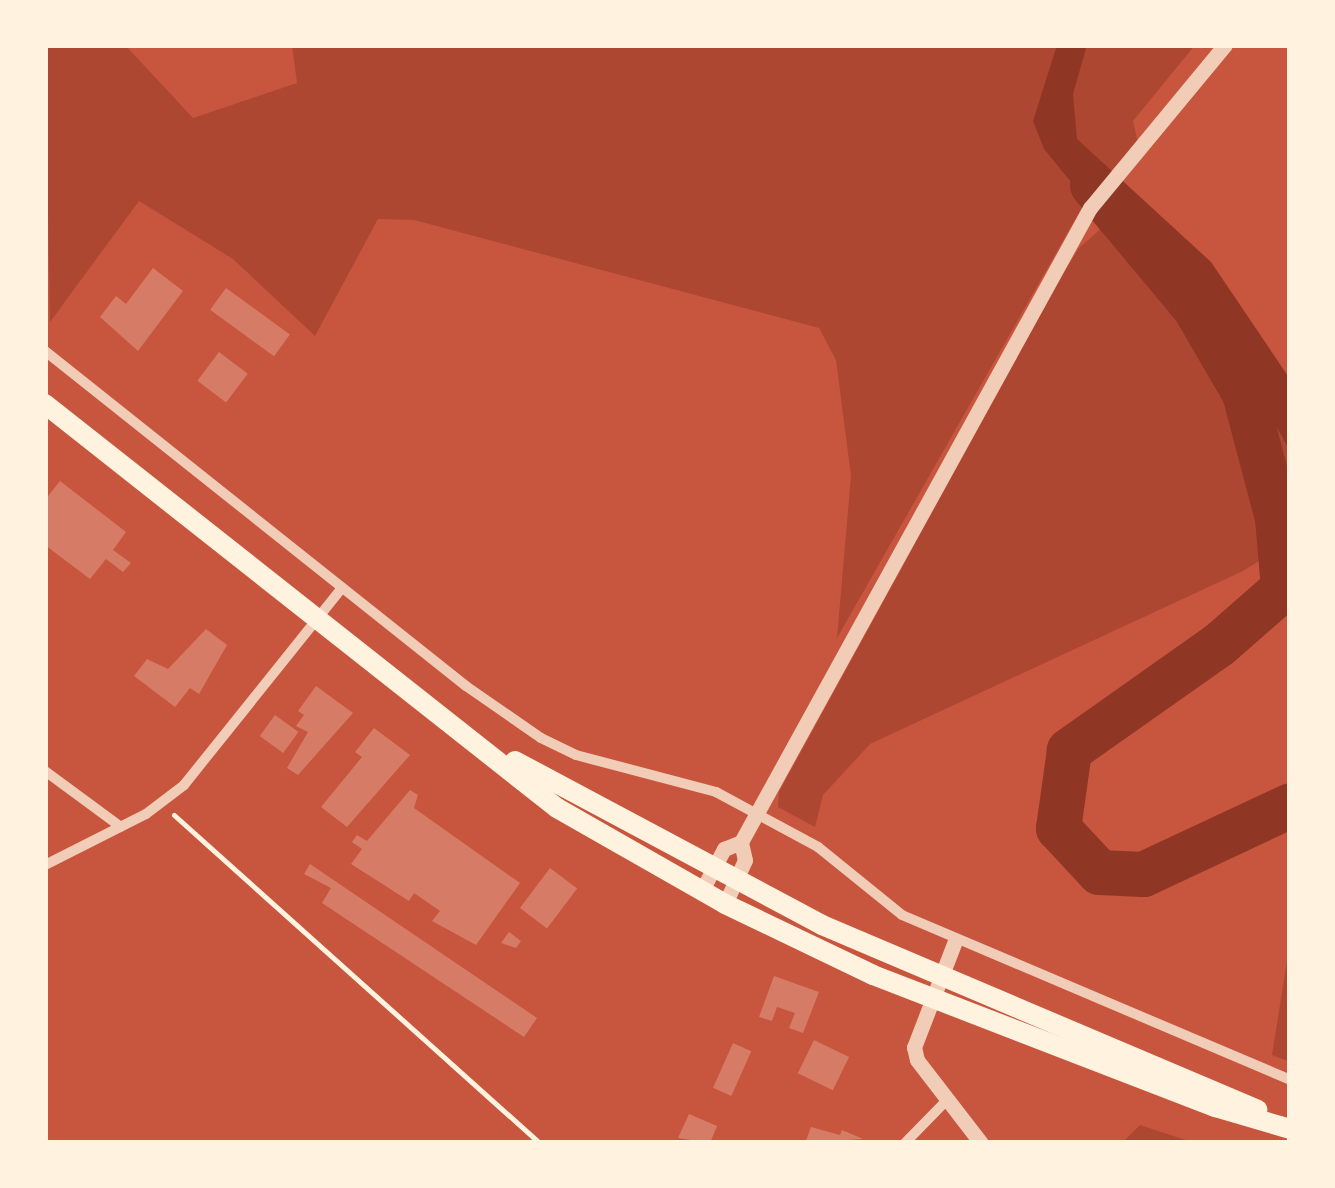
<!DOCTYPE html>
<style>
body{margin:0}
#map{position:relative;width:1335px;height:1188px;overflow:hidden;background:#c8553d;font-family:Mulish,sans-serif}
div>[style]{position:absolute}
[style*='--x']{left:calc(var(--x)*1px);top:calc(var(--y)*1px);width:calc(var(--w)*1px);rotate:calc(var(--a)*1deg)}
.green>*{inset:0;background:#ae4732}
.water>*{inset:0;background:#8f3625}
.river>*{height:45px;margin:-22.5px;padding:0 22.5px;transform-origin:22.5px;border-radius:22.5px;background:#8f3625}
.building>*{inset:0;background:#d67c66;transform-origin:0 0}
.path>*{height:5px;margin:-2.5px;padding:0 2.5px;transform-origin:2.5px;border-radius:2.5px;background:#fff3e0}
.minor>*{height:10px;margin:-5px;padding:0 5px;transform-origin:5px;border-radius:5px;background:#f1ccb7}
.tertiary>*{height:15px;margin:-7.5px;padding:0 7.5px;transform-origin:7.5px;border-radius:7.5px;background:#f1ccb7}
.primary>*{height:20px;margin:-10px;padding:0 10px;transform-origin:10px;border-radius:10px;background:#fff3e0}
span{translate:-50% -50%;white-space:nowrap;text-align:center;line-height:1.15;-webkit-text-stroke:10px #fff3e0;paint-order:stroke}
.frame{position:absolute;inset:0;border:48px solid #fff3e0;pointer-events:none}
</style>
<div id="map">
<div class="green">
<i style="clip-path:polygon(45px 45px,125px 45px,193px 118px,297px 83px,292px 45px,1195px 45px,1133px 121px,1138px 143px,1110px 172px,1096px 159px,1089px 195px,837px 638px,851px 476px,836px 360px,819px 328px,414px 220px,378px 219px,315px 336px,233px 259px,139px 201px,50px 322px)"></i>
<i style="clip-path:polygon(1107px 210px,1176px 271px,1248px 366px,1290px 451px,1290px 518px,1272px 535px,1273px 552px,1243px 571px,870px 744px,823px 795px,815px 827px,778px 807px,779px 792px,1062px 275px,1079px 248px,1105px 225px,1098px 221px)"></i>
<i style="clip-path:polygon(1290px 942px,1290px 1062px,1272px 1055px)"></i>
<i style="clip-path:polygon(1140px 1125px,1195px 1143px,1122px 1143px)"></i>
</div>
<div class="water">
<i style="clip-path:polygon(1057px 45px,1087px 45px,1073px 94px,1077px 139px,1211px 262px,1290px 379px,1290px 451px,1217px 319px,1176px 271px,1071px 182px,1044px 149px,1033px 121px)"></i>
</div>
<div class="river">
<i style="--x:1092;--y:185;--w:159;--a:50.1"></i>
<i style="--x:1194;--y:307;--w:99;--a:59.8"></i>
<i style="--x:1244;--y:393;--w:129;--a:75.2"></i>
<i style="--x:1277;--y:518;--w:70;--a:85.1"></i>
<i style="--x:1283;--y:588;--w:85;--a:138.8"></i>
<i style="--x:1219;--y:644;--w:184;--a:144.8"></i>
<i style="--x:1069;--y:750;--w:79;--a:98"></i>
<i style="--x:1058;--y:828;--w:60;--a:47"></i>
<i style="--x:1099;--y:872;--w:44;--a:2.6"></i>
<i style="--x:1143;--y:874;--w:162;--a:-25.1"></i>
</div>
<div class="building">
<i style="clip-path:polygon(153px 268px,183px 291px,138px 351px,100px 317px,116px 296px,126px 304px)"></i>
<i style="left:226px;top:288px;width:79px;height:27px;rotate:36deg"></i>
<i style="left:219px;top:352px;width:36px;height:36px;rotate:37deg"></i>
<i style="clip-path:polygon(60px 481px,126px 532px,113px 550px,131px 563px,123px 572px,106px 559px,90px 579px,45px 545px,45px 500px)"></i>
<i style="clip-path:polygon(206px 629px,227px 645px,199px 694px,190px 688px,175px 707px,134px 676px,147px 659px,168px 669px)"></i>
<i style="clip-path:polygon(316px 686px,353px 713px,298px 775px,287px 768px,308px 732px,296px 726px,304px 715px,298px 711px)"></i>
<i style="left:275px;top:715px;width:29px;height:26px;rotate:36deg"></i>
<i style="clip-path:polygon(374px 728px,410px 755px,347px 827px,321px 807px,362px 757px,355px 752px)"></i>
<i style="clip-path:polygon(410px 790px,418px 795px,414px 808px,520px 883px,476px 945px,432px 921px,440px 911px,414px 893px,409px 901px,351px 864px,362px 849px,352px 842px,357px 835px,367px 841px)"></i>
<i style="clip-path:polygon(310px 864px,537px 1018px,524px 1037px,322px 903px,331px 888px,304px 874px)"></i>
<i style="left:550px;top:868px;width:34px;height:50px;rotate:37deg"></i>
<i style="clip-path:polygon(509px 932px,521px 941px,516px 948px,501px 943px)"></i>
<i style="clip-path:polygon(774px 976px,819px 992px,803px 1033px,789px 1028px,795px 1013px,777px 1007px,772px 1021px,759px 1017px)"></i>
<i style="left:814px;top:1040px;width:39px;height:37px;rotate:26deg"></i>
<i style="left:733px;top:1043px;width:20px;height:49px;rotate:24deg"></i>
<i style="clip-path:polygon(689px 1114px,717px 1126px,710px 1143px,678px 1138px)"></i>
<i style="clip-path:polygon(811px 1127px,840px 1135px,842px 1130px,863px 1139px,805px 1143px)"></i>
</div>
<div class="path">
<i style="--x:174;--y:815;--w:491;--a:41.9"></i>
</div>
<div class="minor">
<i style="--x:45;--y:351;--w:538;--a:38.51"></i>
<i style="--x:466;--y:686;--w:91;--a:34.7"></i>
<i style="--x:541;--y:738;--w:39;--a:26"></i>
<i style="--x:576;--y:755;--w:145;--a:14.8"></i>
<i style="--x:716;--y:792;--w:116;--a:28.3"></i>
<i style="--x:818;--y:847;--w:108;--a:39"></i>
<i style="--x:902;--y:915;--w:422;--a:23"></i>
<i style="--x:45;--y:771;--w:94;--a:36.4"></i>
<i style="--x:45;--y:865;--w:113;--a:-26.8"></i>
<i style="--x:146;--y:814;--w:48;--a:-37.3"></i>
<i style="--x:184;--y:785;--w:253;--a:-51.3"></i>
<i style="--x:905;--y:1143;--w:62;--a:-45.7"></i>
</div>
<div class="tertiary">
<i style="--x:702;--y:890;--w:47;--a:-61.8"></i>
<i style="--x:724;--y:849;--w:18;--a:-22"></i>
<i style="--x:741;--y:842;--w:724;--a:-61.17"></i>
<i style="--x:1090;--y:208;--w:212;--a:-50.4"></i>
<i style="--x:725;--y:904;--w:48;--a:-65.6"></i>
<i style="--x:745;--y:860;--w:18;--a:-103"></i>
<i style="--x:955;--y:941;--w:114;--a:111.1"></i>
<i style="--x:914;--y:1047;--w:13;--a:77"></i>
<i style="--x:917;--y:1060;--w:105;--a:52.4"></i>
</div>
<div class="primary">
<i style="--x:45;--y:404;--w:652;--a:38.28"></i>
<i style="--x:557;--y:808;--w:193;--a:29.7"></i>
<i style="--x:725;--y:904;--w:164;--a:25.6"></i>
<i style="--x:873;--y:975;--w:367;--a:21.1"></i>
<i style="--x:1215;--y:1107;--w:78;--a:16.3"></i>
<i style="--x:515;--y:761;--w:348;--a:28.1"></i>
<i style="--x:822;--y:925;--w:473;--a:23"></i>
</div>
<div class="frame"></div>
</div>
